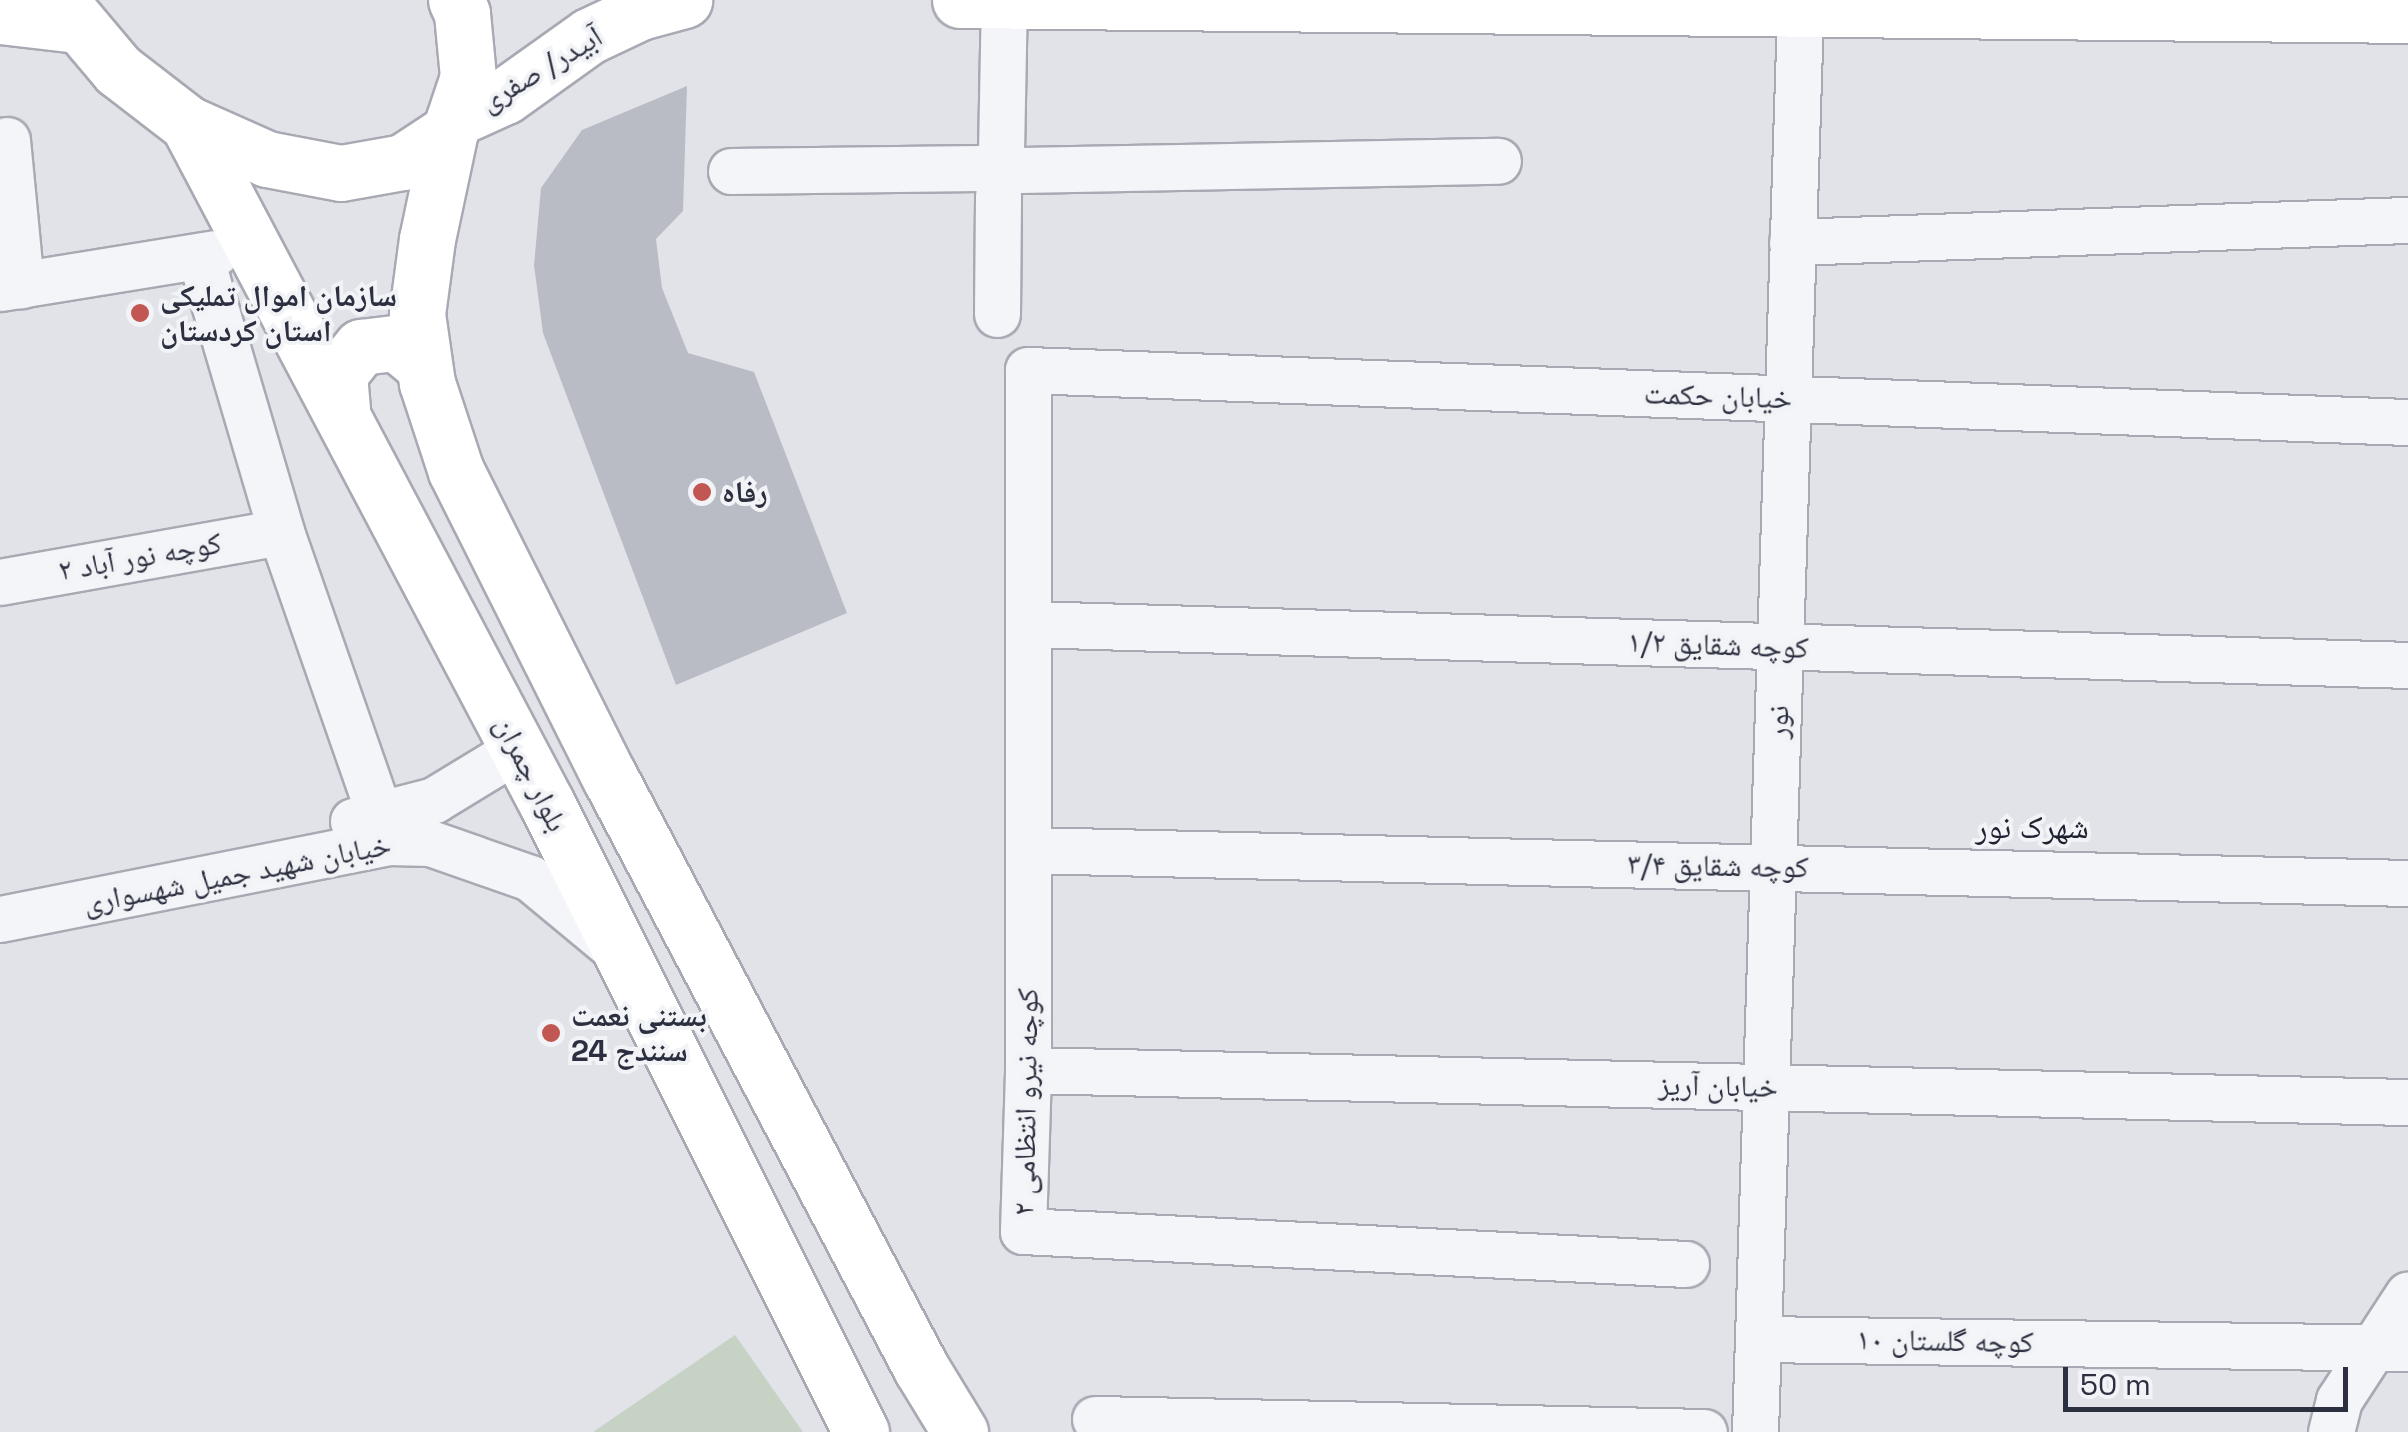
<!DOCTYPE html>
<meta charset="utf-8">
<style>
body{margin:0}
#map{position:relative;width:2408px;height:1432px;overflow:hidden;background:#e2e3e9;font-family:"Space Grotesk","Noto Naskh Arabic",sans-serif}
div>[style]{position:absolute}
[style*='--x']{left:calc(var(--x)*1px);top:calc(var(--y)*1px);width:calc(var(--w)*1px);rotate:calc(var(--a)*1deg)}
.green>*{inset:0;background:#c5d2c4}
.building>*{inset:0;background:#babcc5}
.roads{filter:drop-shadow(2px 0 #a8a9b3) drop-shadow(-2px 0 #a8a9b3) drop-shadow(0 2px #a8a9b3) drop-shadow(0 -2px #a8a9b3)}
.minor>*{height:45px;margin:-22.5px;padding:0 22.5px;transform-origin:22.5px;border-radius:22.5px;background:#f4f5f8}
.major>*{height:55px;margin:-27.5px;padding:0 27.5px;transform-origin:27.5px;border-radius:27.5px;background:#fff}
.dots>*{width:28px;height:28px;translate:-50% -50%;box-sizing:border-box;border:5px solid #f1f3f6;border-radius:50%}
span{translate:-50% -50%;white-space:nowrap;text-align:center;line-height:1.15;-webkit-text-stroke:8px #f1f3f6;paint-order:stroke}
.street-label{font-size:30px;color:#2c2f3f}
.poi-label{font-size:30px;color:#2c2f3f;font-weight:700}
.left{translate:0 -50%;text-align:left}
.neighbourhood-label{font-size:32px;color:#1e2130}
.scale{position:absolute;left:2063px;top:1367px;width:285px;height:45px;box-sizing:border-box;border:5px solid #2c2f3f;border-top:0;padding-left:12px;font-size:30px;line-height:35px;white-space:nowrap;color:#2c2f3f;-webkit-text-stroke:8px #f1f3f6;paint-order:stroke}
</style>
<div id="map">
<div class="green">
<i style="clip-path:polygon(735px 1335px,803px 1432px,593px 1432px)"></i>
</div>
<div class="building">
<i style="clip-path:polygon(687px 86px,683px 211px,656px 239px,662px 288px,688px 353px,754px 372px,847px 613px,676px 685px,543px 333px,534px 265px,541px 188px,582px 130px)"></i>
</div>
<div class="roads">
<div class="minor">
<i style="--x:7;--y:140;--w:146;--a:84.5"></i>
<i style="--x:1001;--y:152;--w:151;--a:-88.9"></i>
<i style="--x:1020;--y:170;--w:478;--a:-1.1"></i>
<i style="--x:731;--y:171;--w:248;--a:-0.7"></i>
<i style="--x:1792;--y:242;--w:616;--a:-2.05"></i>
<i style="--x:200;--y:256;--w:288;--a:73.6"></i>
<i style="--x:281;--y:532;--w:328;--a:70.8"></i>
<i style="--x:0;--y:288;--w:218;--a:-9.2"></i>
<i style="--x:997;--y:314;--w:119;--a:-89.5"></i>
<i style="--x:0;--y:582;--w:285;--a:-10.1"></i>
<i style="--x:1028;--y:624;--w:1381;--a:1.7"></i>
<i style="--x:353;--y:821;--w:84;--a:-14.5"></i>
<i style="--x:434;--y:800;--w:98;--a:-31.3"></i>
<i style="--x:1028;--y:850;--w:1380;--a:1.37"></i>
<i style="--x:0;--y:919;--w:397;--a:-11.2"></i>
<i style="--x:389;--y:842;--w:41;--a:1.4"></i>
<i style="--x:430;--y:843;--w:106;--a:19.3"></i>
<i style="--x:530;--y:878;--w:114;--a:39.7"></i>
<i style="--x:1028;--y:1070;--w:1380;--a:1.33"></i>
<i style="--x:1686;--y:1264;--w:664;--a:-177.15"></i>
<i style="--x:1023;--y:1231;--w:161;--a:-88.2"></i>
<i style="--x:1028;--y:1070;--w:700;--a:-90"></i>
<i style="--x:1028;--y:370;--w:1381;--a:2.16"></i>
<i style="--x:1758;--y:1339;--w:650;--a:0.79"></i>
<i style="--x:1095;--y:1419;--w:609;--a:1.22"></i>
<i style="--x:1755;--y:1432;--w:1421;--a:-88.18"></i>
<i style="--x:2331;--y:1432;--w:33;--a:-76"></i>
<i style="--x:2339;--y:1400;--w:126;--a:-56.9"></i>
</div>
<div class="major">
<i style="--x:59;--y:0;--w:92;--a:49.9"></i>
<i style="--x:118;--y:70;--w:88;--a:37.6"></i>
<i style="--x:188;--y:124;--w:86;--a:23.9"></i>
<i style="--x:267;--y:159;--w:75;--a:10.7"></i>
<i style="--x:341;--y:173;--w:63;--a:-10.1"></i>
<i style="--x:403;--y:162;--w:56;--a:-33.4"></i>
<i style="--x:450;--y:131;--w:57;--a:-71.6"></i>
<i style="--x:468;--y:77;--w:64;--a:-95.4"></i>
<i style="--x:462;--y:13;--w:14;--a:-115"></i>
<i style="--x:960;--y:0;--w:1448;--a:0.59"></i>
<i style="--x:0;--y:16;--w:80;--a:6.5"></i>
<i style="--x:454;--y:119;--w:56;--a:-24.3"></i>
<i style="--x:505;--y:96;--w:103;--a:-35.5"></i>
<i style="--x:589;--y:36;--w:56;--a:-25.2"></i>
<i style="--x:640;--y:12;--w:46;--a:-15.3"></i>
<i style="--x:188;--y:124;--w:769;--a:62.17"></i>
<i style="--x:547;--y:804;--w:702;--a:63.43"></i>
<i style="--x:450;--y:131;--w:110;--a:102"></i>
<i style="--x:427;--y:239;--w:76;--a:97.6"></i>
<i style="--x:417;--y:314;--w:70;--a:81.8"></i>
<i style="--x:427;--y:383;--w:93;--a:71.8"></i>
<i style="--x:456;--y:471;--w:341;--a:63.4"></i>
<i style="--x:609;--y:776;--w:669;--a:62.21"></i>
<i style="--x:921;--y:1368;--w:75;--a:58.6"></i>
<i style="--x:342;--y:409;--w:35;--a:-95"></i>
<i style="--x:339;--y:374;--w:35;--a:-51"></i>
<i style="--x:361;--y:347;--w:35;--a:-7"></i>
<i style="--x:396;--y:343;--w:35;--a:39"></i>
</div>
</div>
<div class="dots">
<i style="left:140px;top:313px;background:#c15653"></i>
<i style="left:702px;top:492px;background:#c15653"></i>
<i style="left:551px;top:1033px;background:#c15653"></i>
</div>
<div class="street-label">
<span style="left:541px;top:69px;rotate:-31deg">آبیدر/ صفری</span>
<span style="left:1718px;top:396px;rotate:2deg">خیابان حکمت</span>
<span style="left:140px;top:557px;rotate:-10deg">کوچه نور آباد ۲</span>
<span style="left:1718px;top:645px;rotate:2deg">کوچه شقایق ۱/۲</span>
<span style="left:1778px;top:722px;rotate:-88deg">نور</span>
<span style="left:531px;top:774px;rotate:63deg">بلوار چمران</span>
<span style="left:1718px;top:866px;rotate:1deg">کوچه شقایق ۳/۴</span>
<span style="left:237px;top:874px;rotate:-11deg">خیابان شهید جمیل شهسواری</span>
<span style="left:1718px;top:1086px;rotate:1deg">خیابان آریز</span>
<span style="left:1026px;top:1102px;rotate:-89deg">کوچه نیرو انتظامی ۲</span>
<span style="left:1945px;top:1341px;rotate:1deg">کوچه گلستان ۱۰</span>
</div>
<div class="poi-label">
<span class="left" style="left:160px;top:313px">سازمان اموال تملیکی<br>استان کردستان</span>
<span class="left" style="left:722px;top:492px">رفاه</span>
<span class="left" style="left:571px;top:1033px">بستنی نعمت<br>سنندج 24</span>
</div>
<div class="neighbourhood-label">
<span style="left:2032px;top:827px">شهرک نور</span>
</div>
<div class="scale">50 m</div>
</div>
